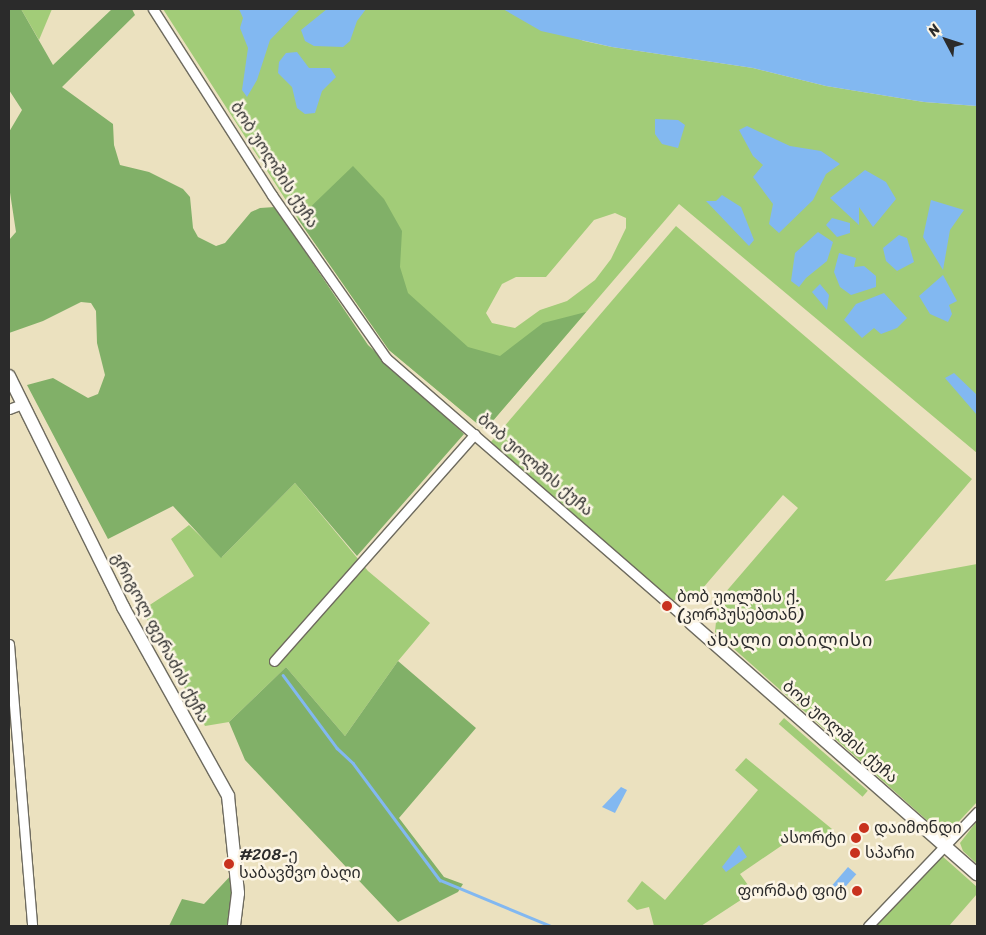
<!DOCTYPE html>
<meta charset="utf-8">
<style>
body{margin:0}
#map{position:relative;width:986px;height:935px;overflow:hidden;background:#ebe1bf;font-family:Sriracha,"Noto Sans Georgian",sans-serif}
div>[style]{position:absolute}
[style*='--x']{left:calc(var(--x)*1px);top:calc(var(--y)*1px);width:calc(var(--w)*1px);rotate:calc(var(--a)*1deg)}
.green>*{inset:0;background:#a2cc78;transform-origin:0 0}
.forest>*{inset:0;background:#81b068}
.water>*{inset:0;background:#82b8f1;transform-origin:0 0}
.stream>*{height:2.5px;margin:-1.25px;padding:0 1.25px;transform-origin:1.25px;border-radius:1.25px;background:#82b8f1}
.roads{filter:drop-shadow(1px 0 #6e6b5f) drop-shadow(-1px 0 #6e6b5f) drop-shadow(0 1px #6e6b5f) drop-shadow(0 -1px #6e6b5f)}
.street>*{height:9px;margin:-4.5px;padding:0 4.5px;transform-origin:4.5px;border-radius:4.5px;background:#fff}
.secondary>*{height:12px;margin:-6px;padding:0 6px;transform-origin:6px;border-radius:6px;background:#fff}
.dots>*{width:14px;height:14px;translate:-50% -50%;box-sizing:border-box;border:2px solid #fcf5e5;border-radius:50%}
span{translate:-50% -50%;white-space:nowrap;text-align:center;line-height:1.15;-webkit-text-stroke:5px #fcf5e5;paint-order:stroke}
.street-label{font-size:16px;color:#2b2b2b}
.poi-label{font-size:16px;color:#2b2b2b}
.left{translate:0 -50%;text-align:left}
.right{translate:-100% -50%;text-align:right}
.neighbourhood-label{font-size:18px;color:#2b2b2b;letter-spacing:1px}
.frame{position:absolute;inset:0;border:10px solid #2b2b2b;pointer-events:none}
.north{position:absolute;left:921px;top:15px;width:50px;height:50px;-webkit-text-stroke:4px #fcf5e5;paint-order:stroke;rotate:310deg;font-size:14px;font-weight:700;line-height:20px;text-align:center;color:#2b2b2b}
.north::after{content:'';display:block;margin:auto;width:18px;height:22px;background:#2b2b2b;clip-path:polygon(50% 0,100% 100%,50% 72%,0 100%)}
</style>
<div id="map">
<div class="green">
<i style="clip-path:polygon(21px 9px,52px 9px,39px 40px)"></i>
<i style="clip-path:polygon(evenodd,163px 9px,503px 9px,584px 41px,612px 47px,753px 68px,826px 86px,924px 102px,977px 106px,977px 453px,679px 204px,485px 430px,389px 350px,298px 219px,163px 9px,615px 213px,626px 218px,626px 228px,611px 259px,595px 280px,567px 301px,540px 310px,515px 328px,492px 323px,486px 313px,502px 284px,516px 277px,546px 277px,594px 220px,615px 213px)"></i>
<i style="clip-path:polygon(676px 226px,972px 479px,885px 581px,977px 564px,977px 802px,950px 831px,938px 830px,715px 632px,718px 601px,798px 508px,783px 495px,690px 603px,680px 594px,673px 602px,490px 443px)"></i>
<i style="clip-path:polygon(295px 483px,368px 571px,430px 623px,398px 661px,345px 736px,286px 667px,229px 722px,205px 726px,142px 610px,194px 576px,171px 539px,189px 525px,222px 557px)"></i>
<i style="left:784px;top:718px;width:111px;height:8px;rotate:41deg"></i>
<i style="clip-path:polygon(746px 758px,832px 829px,818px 844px,803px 831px,740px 874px,753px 892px,701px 926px,654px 926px,649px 907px,637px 910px,627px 901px,642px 881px,665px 900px,758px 790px,735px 770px)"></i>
<i style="clip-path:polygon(977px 821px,977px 864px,963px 851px,960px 843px)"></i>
<i style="clip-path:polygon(941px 855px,977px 887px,977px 894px,949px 926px,872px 926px)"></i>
</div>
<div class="forest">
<i style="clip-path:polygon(9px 9px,21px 9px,53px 65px,112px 9px,132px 9px,135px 15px,62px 87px,113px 124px,114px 145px,120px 165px,149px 172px,183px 189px,190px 197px,193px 228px,198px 237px,216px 246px,225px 243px,251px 212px,260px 208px,275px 207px,368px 345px,464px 434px,357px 556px,295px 483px,221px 558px,173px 506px,108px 539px,27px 385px,53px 378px,88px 398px,98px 394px,105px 375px,97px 343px,96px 311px,91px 303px,81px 302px,43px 321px,9px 333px,9px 240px,16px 232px,9px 186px,9px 132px,22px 110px,9px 90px)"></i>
<i style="clip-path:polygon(353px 166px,384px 199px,402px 231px,400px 267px,408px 293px,468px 347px,500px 356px,543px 323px,586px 312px,485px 430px,389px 350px,298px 219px)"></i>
<i style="clip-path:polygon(398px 661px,476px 728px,399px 818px,444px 877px,463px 884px,458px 892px,398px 922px,245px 760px,229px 722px,286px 667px,345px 736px)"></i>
<i style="clip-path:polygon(236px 870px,230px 926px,169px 926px,182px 899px,204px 904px)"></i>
</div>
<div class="water">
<i style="clip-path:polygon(239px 9px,300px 9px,270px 40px,257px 80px,247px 97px,242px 90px,248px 48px,240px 28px,243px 18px)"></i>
<i style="clip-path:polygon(327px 9px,366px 9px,357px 21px,350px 41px,343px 47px,314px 46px,305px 41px,301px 30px)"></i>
<i style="clip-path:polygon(503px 9px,977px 9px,977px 106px,924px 102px,826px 86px,753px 68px,612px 47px,541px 31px)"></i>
<i style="clip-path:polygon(297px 52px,309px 68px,330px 68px,336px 77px,322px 91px,315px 113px,305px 114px,297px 108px,292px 87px,278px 73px,279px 62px,286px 53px)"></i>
<i style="clip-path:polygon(655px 119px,678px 120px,685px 125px,678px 148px,662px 144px,655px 134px)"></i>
<i style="clip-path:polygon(747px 126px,790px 146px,821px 151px,840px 164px,826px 174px,813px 200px,779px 233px,769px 224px,773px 204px,753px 177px,763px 165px,753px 156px,739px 130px)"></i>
<i style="clip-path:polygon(865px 170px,886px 182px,896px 199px,873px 227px,859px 207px,859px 225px,830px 198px)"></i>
<i style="clip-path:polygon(722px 195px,741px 207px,754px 240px,749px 246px,706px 201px,716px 201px)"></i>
<i style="clip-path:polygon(931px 200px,964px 210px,950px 230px,943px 270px,923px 237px)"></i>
<i style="clip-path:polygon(832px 218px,850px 223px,850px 233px,837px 237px,826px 225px)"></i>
<i style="clip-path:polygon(818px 232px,833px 242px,827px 261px,806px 278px,799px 287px,791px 281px,795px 253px)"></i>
<i style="clip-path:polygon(899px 235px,907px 238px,914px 262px,897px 271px,886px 261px,883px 248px)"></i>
<i style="clip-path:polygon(839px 253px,856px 258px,854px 267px,864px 266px,876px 276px,876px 287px,851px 295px,840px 287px,834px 272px)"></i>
<i style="clip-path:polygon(943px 275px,957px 301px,949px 305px,952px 314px,948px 322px,930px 314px,919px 296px)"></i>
<i style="clip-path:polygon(820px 284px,829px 295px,827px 310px,812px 292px)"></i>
<i style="clip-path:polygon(884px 293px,907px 318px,897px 328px,881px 334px,874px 328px,862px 338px,844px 320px,856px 304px)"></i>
<i style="clip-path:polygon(954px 373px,977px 395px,977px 415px,945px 378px)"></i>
<i style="clip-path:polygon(621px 787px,627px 790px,615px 813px,602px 807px)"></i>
<i style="clip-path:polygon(739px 845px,747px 857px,726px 872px,722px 867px)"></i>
<i style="left:848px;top:867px;width:11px;height:27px;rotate:41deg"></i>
</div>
<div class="stream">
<i style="--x:283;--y:675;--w:91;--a:53.5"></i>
<i style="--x:337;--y:748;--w:22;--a:43"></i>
<i style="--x:353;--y:763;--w:146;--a:53.4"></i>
<i style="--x:440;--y:880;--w:120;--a:22.5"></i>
</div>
<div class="roads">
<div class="street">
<i style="--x:153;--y:9;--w:221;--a:57.4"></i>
<i style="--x:272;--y:195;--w:199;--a:55"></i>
<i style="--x:386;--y:358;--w:404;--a:41"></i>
<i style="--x:9;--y:409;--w:14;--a:-21"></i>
<i style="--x:9;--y:644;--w:283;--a:85.3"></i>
<i style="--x:274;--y:661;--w:303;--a:-48.5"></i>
<i style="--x:868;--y:926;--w:158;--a:-46.3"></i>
</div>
<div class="secondary">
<i style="--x:9;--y:376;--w:258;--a:63.7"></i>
<i style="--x:123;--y:607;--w:216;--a:60.9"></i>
<i style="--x:228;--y:796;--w:98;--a:84.1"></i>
<i style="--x:238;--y:893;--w:33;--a:97"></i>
<i style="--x:691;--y:623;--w:381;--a:41.3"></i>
</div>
</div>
<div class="dots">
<i style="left:667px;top:606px;background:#c8321e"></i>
<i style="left:864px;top:828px;background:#c8321e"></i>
<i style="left:856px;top:838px;background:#c8321e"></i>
<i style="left:855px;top:853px;background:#c8321e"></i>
<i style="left:229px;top:864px;background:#c8321e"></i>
<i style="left:857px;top:891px;background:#c8321e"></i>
</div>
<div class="street-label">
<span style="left:274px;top:165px;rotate:57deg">ბობ უოლშის ქუჩა</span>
<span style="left:535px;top:465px;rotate:41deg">ბობ უოლშის ქუჩა</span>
<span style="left:160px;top:638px;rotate:62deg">გრიგოლ ფერაძის ქუჩა</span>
<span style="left:840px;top:732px;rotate:41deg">ბობ უოლშის ქუჩა</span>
</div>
<div class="poi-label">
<span class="left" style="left:677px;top:606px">ბობ უოლშის ქ.<br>(კორპუსებთან)</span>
<span class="left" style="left:874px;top:828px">დაიმონდი</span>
<span class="right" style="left:846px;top:838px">ასორტი</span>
<span class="left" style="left:865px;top:853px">სპარი</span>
<span class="left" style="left:239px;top:864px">#208-ე<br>საბავშვო ბაღი</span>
<span class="right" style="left:847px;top:891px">ფორმატ ფიტ</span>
</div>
<div class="neighbourhood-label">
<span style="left:790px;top:640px">ახალი თბილისი</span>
</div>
<div class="frame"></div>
<div class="north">N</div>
</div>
